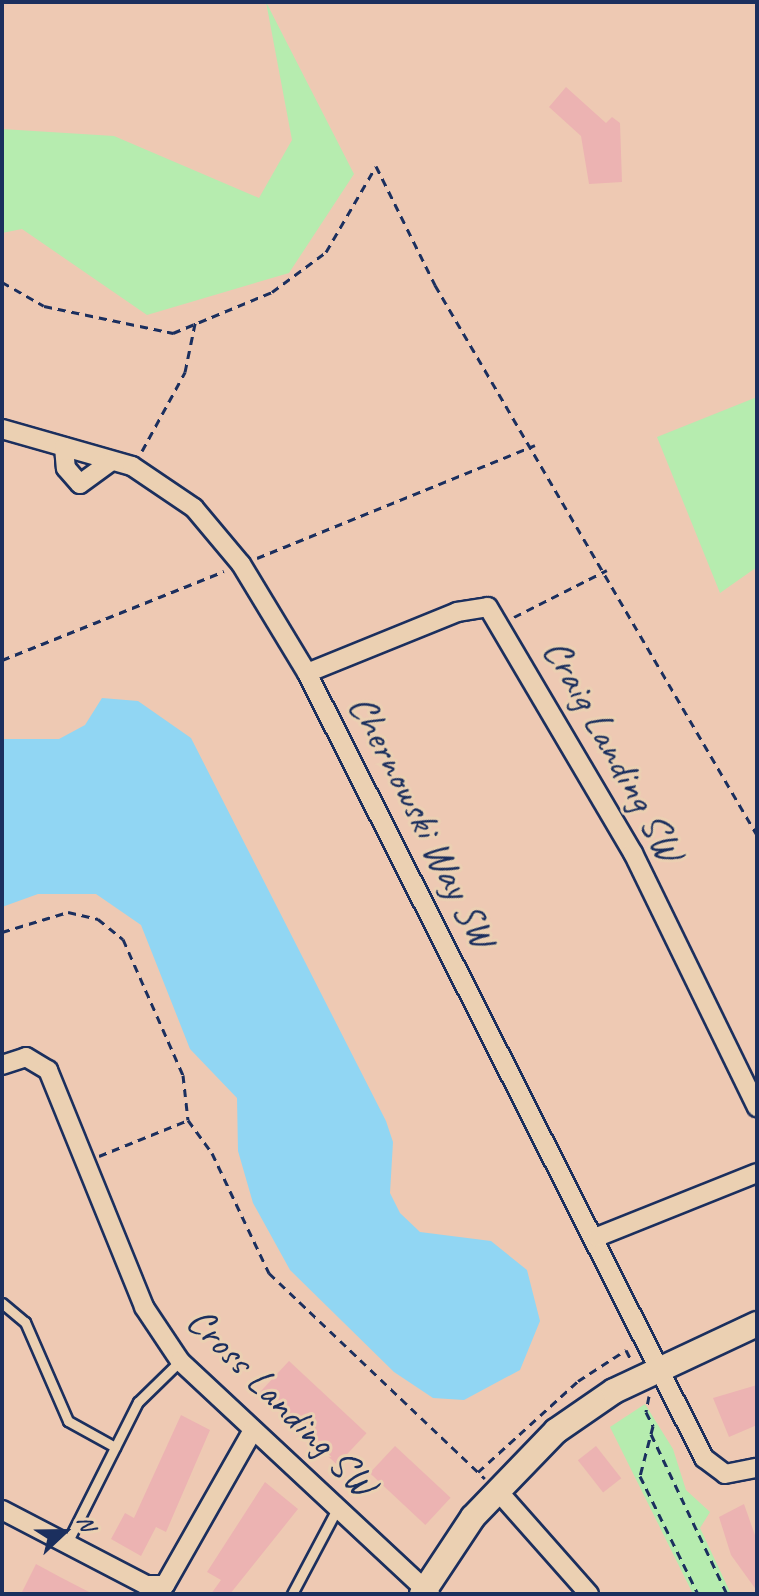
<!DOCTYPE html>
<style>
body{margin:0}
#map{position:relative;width:759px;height:1596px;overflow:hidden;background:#eec9b3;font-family:Caveat,sans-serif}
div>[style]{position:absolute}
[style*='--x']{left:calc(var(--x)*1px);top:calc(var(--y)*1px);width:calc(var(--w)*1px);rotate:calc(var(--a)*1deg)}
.green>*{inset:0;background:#b6ecaf}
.water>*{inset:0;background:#91d6f3}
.building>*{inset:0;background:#ecb3b2;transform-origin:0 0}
.path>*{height:3px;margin-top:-1.5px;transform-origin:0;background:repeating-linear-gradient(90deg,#1b2f5e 0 8px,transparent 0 14px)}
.roads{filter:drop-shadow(2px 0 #1b2f5e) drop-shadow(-2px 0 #1b2f5e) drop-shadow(0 2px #1b2f5e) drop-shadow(0 -2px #1b2f5e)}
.lane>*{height:9px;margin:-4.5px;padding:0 4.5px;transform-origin:4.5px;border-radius:4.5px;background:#ebd0b2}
.street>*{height:18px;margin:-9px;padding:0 9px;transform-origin:9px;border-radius:9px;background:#ebd0b2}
.secondary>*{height:24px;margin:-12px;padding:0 12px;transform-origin:12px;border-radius:12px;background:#ebd0b2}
span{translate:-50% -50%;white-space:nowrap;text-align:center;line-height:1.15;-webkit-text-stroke:6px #ebd0b2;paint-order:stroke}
.street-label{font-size:40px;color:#1b2f5e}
.frame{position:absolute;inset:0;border:4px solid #1b2f5e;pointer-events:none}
.north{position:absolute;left:24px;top:1492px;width:80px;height:80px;-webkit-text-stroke:6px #ebd0b2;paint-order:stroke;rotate:68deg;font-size:22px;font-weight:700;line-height:32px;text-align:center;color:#1b2f5e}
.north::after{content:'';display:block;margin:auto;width:28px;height:36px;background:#1b2f5e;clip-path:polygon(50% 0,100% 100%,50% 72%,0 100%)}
</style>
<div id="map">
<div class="green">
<i style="clip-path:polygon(266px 2px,354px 174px,289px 273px,147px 315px,22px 229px,2px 233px,2px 129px,114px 136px,259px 198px,292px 140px)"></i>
<i style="clip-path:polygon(757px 397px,757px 567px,720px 593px,657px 437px)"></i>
<i style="clip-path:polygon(645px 1404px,673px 1449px,686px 1490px,710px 1512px,700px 1528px,731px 1594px,693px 1594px,610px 1427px)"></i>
</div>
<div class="water">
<i style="clip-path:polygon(102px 698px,138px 701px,191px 738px,386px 1121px,393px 1142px,390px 1193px,400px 1213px,420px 1232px,491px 1241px,527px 1270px,540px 1321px,520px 1370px,464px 1400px,433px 1398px,394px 1372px,290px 1270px,253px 1203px,238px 1151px,237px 1098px,190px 1049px,141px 925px,96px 894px,38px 894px,2px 907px,2px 739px,59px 739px,85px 725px)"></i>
</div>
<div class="building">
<i style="clip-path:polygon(566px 87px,606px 123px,612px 117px,620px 123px,622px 182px,589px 184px,581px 136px,549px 107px)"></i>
<i style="left:289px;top:1361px;width:106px;height:43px;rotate:43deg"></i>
<i style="clip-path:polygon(757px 1385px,757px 1425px,729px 1437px,713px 1398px)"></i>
<i style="clip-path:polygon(181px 1415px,210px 1430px,166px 1532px,156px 1527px,141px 1556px,111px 1539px,125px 1513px,134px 1518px)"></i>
<i style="left:395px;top:1446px;width:76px;height:37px;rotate:43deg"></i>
<i style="left:596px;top:1446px;width:41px;height:23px;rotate:52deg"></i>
<i style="clip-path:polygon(265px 1482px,298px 1509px,230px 1594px,211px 1594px,221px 1580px,207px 1572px)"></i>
<i style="clip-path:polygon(744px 1504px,757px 1541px,757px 1591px,731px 1555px,719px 1517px)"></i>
<i style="clip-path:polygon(36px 1564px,60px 1577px,93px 1594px,21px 1594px)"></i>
</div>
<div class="path">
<i style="--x:2;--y:282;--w:48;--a:29.7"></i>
<i style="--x:44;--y:306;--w:132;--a:11.8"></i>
<i style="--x:173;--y:333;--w:107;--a:-22.5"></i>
<i style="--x:272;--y:292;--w:67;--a:-36.5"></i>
<i style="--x:326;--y:252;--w:99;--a:-59.8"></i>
<i style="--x:376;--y:166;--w:133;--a:63.6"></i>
<i style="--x:435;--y:285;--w:637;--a:59.65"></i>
<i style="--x:142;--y:451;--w:90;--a:-61.4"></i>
<i style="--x:185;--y:372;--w:54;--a:-78.3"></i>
<i style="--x:257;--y:558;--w:300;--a:-22.1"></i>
<i style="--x:514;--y:617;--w:104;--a:-26.8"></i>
<i style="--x:2;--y:660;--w:239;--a:-21.8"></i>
<i style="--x:2;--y:932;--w:69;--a:-16.9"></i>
<i style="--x:68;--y:912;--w:31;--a:13"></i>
<i style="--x:98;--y:919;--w:32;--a:39"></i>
<i style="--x:123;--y:939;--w:149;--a:66.2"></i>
<i style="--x:183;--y:1075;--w:45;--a:83.7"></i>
<i style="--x:188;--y:1120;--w:41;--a:54"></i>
<i style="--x:212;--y:1153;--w:133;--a:64.6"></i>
<i style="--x:269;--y:1273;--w:298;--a:43.6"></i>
<i style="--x:99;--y:1156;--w:96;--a:-22"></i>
<i style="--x:649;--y:1396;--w:16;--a:101"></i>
<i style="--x:646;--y:1412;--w:16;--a:63"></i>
<i style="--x:653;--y:1426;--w:52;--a:104.6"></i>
<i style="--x:640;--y:1476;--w:131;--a:63.8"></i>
<i style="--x:651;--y:1434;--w:177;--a:64.6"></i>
<i style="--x:478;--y:1472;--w:135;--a:-42.3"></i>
<i style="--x:578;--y:1381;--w:57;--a:-32.9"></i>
<i style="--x:626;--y:1350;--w:11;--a:63"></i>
</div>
<div class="roads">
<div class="lane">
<i style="--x:2;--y:1303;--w:30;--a:40"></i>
<i style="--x:25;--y:1322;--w:108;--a:66.5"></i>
<i style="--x:68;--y:1421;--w:54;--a:29"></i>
<i style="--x:67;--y:1543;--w:158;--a:-63.3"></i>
<i style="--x:138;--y:1402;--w:59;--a:-44.3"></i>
<i style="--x:292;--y:1594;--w:96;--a:-62.1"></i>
</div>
<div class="street">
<i style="--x:2;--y:429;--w:135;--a:15.9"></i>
<i style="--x:132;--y:466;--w:75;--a:34.1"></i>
<i style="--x:194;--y:508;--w:73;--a:50"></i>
<i style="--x:241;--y:564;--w:127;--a:58.8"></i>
<i style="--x:307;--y:673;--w:880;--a:63.17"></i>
<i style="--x:704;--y:1458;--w:26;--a:37"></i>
<i style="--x:725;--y:1474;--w:33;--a:-11"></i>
<i style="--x:64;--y:447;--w:21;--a:85"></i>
<i style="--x:66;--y:468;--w:21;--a:49"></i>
<i style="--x:80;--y:484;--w:39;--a:-36"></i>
<i style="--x:307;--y:673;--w:162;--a:-22.1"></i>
<i style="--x:457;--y:612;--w:31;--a:-9"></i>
<i style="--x:488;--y:607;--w:286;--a:59.5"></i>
<i style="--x:633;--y:853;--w:283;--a:64"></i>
<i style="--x:2;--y:1065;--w:25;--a:-18"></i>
<i style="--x:26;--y:1057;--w:26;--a:31"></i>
<i style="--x:48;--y:1070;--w:256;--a:67.9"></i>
<i style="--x:144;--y:1307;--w:65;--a:56.3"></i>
<i style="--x:180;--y:1361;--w:342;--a:43"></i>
<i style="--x:597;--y:1237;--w:172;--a:-21.8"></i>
<i style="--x:497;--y:1490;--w:139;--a:48.5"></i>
<i style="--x:2;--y:1510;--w:162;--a:27.5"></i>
<i style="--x:146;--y:1585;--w:19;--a:0"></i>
<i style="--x:165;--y:1585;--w:178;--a:-60.4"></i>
</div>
<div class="secondary">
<i style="--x:422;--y:1594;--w:92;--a:-56.5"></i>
<i style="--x:473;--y:1517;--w:120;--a:-46"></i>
<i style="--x:556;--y:1431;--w:70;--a:-34.6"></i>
<i style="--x:614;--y:1391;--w:158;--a:-25.1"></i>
</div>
</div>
<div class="street-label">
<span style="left:614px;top:750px;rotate:61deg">Craig Landing SW</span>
<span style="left:423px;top:821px;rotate:63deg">Chernowski Way SW</span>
<span style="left:282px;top:1402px;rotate:45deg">Cross Landing SW</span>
</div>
<div class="frame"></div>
<div class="north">N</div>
</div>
